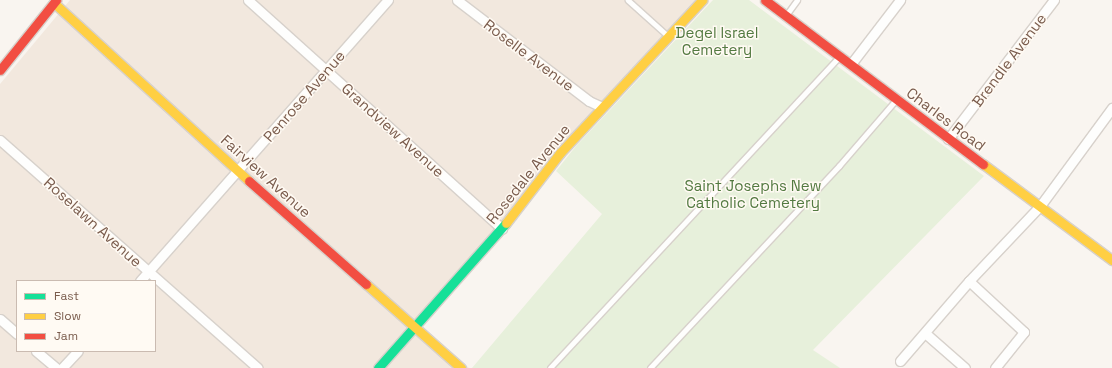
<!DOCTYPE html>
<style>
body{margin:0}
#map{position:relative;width:1112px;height:368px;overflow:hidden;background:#f9f5f0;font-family:"Space Grotesk",sans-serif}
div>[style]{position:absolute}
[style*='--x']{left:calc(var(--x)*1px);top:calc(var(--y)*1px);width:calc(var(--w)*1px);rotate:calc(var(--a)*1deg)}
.residential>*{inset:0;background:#f2e8de}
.green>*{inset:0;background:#e7f0db}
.roads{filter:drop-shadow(1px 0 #d7d1cb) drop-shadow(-1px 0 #d7d1cb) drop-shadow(0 1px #d7d1cb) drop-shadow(0 -1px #d7d1cb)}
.lane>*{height:4.5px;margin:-2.25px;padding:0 2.25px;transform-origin:2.25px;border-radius:2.25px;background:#fefefd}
.street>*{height:9px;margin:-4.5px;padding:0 4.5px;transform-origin:4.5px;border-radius:4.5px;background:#fefefd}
.fast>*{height:9px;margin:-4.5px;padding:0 4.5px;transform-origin:4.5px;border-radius:4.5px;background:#16e098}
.slow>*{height:9px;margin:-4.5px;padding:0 4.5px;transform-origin:4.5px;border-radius:4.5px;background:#ffcf43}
.jam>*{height:9px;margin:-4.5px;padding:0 4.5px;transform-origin:4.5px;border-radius:4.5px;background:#f24e42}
span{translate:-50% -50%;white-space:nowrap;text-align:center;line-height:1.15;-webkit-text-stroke:3px #fffaf3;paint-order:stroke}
.park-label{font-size:15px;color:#537a41}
.street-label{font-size:15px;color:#7a5c4d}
.legend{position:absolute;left:16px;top:280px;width:140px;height:72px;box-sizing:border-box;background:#fffaf3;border:1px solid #cabbb1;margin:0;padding:5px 7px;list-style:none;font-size:12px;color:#7a5c4d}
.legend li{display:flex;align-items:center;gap:8px;height:20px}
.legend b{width:20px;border:1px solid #cabbb1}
</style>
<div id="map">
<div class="residential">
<i style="clip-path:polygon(evenodd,70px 0,696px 0,415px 321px,469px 368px,0 368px,0 84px,70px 0,17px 281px,155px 281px,155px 351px,17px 351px,17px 281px)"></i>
</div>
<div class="green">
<i style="clip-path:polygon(713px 0,749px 0,984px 176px,813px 350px,840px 368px,472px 368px,602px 214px,556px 171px,576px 146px)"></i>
</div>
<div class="roads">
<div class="lane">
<i style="--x:628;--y:0;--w:52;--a:41.9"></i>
<i style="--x:787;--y:14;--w:17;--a:-54"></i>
<i style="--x:550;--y:368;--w:425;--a:-47.1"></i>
<i style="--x:650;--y:368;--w:277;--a:-46.9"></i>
<i style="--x:839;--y:166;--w:87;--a:-49.2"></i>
</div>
<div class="street">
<i style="--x:248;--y:0;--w:342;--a:42"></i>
<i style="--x:457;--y:0;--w:166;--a:37.4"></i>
<i style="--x:589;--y:101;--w:14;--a:25"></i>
<i style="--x:851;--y:64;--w:81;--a:-52.6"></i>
<i style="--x:948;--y:139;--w:175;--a:-52.7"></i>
<i style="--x:0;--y:140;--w:344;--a:41.5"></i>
<i style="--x:140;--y:281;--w:375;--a:-48.6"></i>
<i style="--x:969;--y:281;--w:75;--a:42.8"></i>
<i style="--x:1024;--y:332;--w:46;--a:128.9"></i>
<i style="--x:0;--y:319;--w:23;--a:41"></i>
<i style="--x:925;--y:333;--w:53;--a:41.2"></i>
<i style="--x:36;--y:351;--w:26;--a:40"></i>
<i style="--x:900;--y:361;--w:106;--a:-49.2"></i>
<i style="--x:969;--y:281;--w:103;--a:-46.6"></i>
<i style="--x:1040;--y:206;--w:122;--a:-53.7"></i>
<i style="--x:62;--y:368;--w:23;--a:-47"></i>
</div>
<div class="fast">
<i style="--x:378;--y:368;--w:193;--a:-48.6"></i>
</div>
<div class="slow">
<i style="--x:54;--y:3;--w:264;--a:42.4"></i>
<i style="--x:983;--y:164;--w:161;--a:36.7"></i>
<i style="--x:506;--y:223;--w:88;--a:-52.4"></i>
<i style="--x:560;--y:153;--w:209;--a:-47.1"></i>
<i style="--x:366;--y:284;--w:127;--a:41.5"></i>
</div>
<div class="jam">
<i style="--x:765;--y:0;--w:273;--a:37"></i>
<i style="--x:0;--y:70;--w:90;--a:-51.3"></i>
<i style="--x:249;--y:181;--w:156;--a:41.4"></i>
</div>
</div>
<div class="park-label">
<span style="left:717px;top:41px">Degel Israel<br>Cemetery</span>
<span style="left:753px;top:194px">Saint Josephs New<br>Catholic Cemetery</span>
</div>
<div class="street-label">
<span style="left:529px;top:55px;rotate:37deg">Roselle Avenue</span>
<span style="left:1009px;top:60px;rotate:-53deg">Brendle Avenue</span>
<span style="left:304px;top:96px;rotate:-49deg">Penrose Avenue</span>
<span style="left:946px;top:119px;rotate:37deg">Charles Road</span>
<span style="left:393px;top:130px;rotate:42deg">Grandview Avenue</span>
<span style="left:528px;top:174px;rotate:-51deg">Rosedale Avenue</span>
<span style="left:266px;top:176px;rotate:42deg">Fairview Avenue</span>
<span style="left:93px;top:222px;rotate:42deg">Roselawn Avenue</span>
</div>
<ul class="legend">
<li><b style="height:5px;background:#16e098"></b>Fast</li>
<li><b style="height:5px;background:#ffcf43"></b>Slow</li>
<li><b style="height:5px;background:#f24e42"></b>Jam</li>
</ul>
</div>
